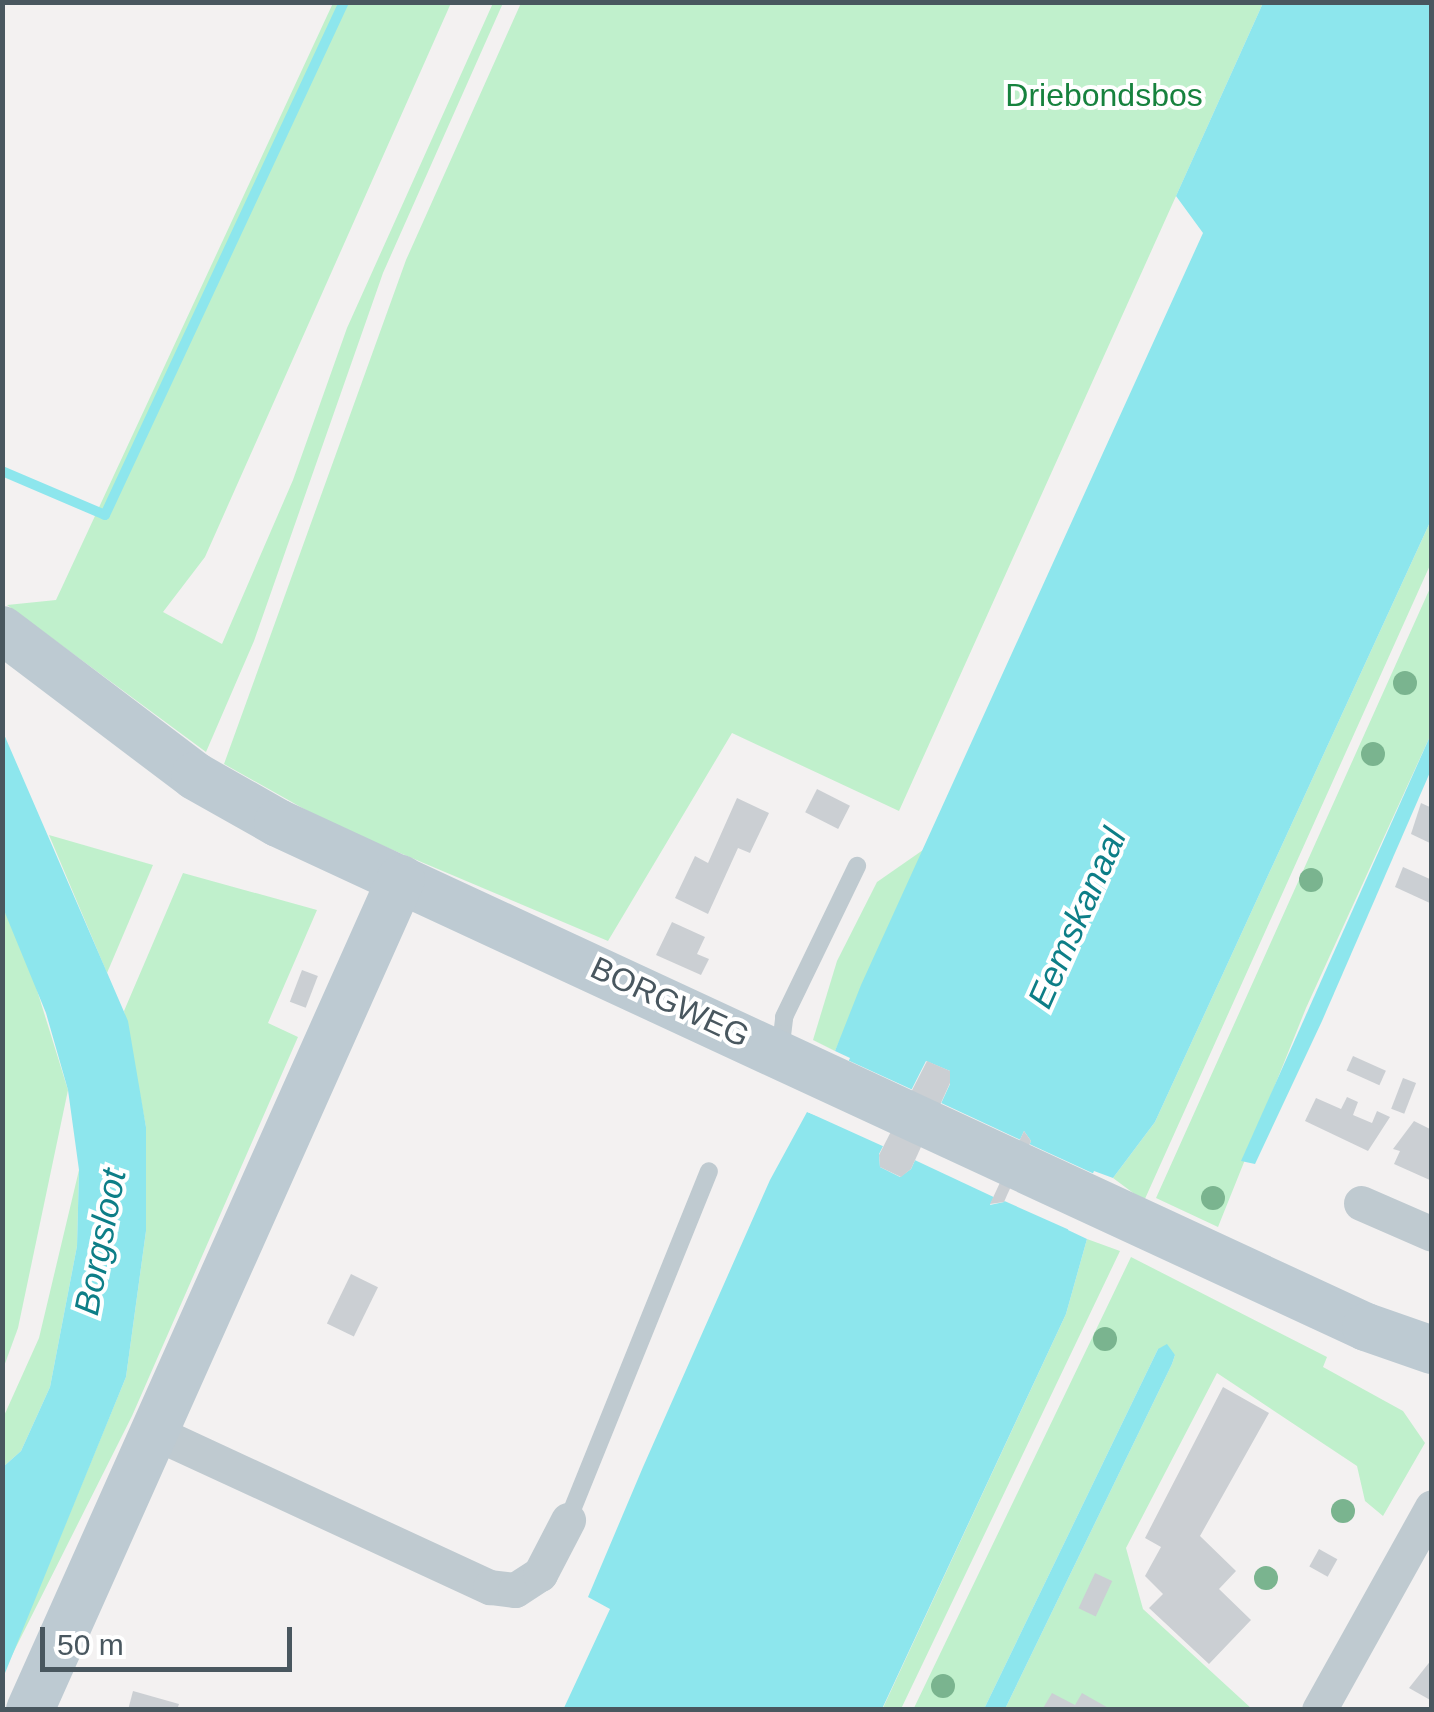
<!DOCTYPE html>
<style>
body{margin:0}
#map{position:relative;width:1434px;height:1712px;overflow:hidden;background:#f3f1f1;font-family:Helvetica,sans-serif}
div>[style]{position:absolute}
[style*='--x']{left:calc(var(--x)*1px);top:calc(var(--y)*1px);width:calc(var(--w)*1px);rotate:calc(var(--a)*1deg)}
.green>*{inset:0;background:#c0f0cc}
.water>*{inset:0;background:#8de6ed}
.pier>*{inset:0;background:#f3f1f1;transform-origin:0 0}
.stream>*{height:10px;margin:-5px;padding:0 5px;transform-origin:5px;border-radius:5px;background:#8de6ed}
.building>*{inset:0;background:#cbcfd3;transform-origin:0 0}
.lane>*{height:18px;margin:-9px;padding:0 9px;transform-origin:9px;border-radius:9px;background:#bfcad0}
.street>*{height:35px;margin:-17.5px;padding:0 17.5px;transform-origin:17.5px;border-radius:17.5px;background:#bfcad0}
.secondary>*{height:48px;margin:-24px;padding:0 24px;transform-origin:24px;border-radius:24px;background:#bdcad2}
.trees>*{width:24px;height:24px;margin:-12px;border-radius:50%;background:#7ab48f}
span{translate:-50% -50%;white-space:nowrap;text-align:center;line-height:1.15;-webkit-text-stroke:8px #fff;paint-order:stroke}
.park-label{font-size:32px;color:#17823e}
.street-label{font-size:32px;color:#49575f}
.water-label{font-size:35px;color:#0d7e87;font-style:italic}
.frame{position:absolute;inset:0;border:5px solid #49575f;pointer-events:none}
.scale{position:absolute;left:40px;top:1627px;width:252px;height:45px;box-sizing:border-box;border:5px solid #49575f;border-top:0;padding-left:12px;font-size:30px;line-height:35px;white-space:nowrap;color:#49575f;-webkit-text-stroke:8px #fff;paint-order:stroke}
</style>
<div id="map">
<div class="green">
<i style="clip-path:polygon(333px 3px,451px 3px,205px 557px,163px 612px,222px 644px,293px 480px,347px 328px,493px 3px,503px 3px,383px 273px,254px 641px,206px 752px,7px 605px,56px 600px)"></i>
<i style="clip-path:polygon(521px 3px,1263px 3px,899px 811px,732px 733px,608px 941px,329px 823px,224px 764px,406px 260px)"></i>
<i style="clip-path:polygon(1431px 520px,1431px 563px,1144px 1201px,1113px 1178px,1155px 1122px)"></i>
<i style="clip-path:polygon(1431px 586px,1431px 734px,1306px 1008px,1218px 1227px,1156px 1198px)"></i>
<i style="clip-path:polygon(49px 835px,153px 865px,107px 973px)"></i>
<i style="clip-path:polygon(923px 850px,835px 1051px,813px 1040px,837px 961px,877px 882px)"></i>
<i style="clip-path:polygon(183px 873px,317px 910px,268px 1023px,298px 1037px,132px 1416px,8px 1663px,126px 1377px,146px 1231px,146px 1127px,124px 1011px)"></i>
<i style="clip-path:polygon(3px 908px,27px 958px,68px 1090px,18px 1328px,3px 1369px)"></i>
<i style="clip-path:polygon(79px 1170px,77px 1246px,50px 1387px,21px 1451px,3px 1467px,3px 1418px,39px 1338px)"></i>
<i style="clip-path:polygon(1087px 1239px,1120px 1251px,901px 1709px,882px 1710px,1066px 1314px)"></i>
<i style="clip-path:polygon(1131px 1257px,1327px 1357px,1323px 1367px,1403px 1411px,1425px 1443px,1383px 1516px,1365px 1501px,1357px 1466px,1217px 1373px,1126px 1548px,1143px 1609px,1252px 1709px,1005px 1709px,1172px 1364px,1175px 1355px,1158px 1349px,984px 1709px,913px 1710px)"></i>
</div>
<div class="water">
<i style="clip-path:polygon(evenodd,1263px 3px,1431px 3px,1431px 520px,1155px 1122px,1113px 1178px,1094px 1171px,1068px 1230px,1087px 1239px,1066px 1314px,882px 1709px,563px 1710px,610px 1609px,588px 1597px,643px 1467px,770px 1180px,807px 1112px,823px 1118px,850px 1058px,835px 1051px,861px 985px,1203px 233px,1176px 196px,1263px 3px,926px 1061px,950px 1071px,950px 1084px,911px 1169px,900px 1177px,880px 1167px,879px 1154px,926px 1061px,1263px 3px,1024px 1131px,1031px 1141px,1004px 1202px,990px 1205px,1024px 1131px)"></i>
<i style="clip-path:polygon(3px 732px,128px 1021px,146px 1127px,146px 1231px,126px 1377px,3px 1678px,3px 1467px,21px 1451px,50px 1387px,77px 1246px,79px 1170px,68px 1090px,46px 1013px,3px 908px)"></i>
<i style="clip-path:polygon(1431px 734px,1431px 770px,1322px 1021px,1255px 1164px,1241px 1161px)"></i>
<i style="clip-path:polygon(1167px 1344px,1175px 1355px,1172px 1364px,1005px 1709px,984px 1709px,1158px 1349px)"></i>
</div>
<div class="pier">
<i style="clip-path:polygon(830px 1052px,913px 1090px,887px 1148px,803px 1110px,820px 1112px,844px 1060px)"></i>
<i style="left:937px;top:1101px;width:93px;height:63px;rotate:25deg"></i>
<i style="clip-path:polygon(1025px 1142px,1114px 1183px,1097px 1177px,1075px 1228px,1092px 1240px,1000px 1199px)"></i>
</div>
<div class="stream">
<i style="--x:2;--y:471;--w:112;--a:23.1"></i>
<i style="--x:105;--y:515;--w:566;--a:-65.02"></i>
</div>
<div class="building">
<i style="left:817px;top:789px;width:37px;height:26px;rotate:27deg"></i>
<i style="clip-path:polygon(737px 798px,769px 813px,750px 853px,738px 848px,708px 914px,675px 898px,695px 856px,708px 863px)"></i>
<i style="clip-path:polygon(1421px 803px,1432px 808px,1432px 844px,1411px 834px)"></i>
<i style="clip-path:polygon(1403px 867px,1432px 880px,1432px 904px,1395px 887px)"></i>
<i style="clip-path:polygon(672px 922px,705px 937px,697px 954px,709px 959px,701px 975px,656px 955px)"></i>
<i style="left:302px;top:970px;width:17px;height:34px;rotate:21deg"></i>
<i style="left:1353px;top:1056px;width:36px;height:16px;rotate:24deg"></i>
<i style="clip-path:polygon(927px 1061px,950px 1071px,950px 1083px,911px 1169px,901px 1177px,880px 1167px,879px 1155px)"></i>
<i style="left:1403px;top:1078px;width:14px;height:33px;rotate:21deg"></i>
<i style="clip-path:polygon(1347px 1097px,1358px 1102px,1353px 1115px,1372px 1123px,1377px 1111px,1390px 1117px,1368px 1151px,1305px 1121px,1316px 1098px,1341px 1109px)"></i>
<i style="clip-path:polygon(1414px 1121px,1432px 1130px,1432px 1181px,1394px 1164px,1400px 1151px,1393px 1149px)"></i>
<i style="clip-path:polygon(1024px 1131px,1031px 1141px,1004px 1202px,990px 1204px)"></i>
<i style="left:351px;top:1274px;width:30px;height:55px;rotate:26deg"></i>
<i style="clip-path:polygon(1223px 1387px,1269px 1413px,1200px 1536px,1236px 1571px,1219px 1589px,1251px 1620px,1209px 1664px,1149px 1608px,1163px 1594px,1145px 1576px,1161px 1547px,1145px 1538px)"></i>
<i style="left:1319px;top:1549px;width:21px;height:20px;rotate:29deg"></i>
<i style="left:1095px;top:1573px;width:19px;height:39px;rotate:25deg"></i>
<i style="clip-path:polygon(1432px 1659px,1432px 1701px,1409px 1688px)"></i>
<i style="clip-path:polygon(133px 1691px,179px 1704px,177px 1710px,128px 1710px)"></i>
<i style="clip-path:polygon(1052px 1693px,1075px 1705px,1082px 1693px,1112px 1710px,1042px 1710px)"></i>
</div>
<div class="lane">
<i style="--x:780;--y:1052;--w:35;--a:-83"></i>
<i style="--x:784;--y:1017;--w:168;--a:-64.2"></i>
<i style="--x:568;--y:1520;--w:376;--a:-68"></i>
</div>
<div class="street">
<i style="--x:1361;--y:1203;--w:77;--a:23.6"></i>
<i style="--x:156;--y:1433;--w:368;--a:24.8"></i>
<i style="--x:490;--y:1587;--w:25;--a:7"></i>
<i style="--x:515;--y:1590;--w:30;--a:-33"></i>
<i style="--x:540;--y:1574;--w:61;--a:-62.6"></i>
<i style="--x:1319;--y:1710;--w:232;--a:-60.9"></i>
</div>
<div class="secondary">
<i style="--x:2;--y:630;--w:242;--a:37.1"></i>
<i style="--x:195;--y:776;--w:95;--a:29.5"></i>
<i style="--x:278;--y:823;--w:1199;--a:24.86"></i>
<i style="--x:1366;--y:1327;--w:70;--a:19.2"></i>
<i style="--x:30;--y:1710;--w:910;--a:-65.94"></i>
</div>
<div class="trees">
<i style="left:1405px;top:683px"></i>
<i style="left:1373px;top:754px"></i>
<i style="left:1311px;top:880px"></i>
<i style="left:1213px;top:1198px"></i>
<i style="left:1105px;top:1339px"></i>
<i style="left:1343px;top:1511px"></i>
<i style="left:1266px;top:1578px"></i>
<i style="left:943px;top:1686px"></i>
</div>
<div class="park-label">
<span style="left:1104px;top:95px">Driebondsbos</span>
</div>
<div class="street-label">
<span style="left:670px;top:1002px;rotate:25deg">BORGWEG</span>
</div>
<div class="water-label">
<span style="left:1077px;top:918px;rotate:-66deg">Eemskanaal</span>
<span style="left:100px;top:1242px;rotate:-79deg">Borgsloot</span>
</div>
<div class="frame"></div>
<div class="scale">50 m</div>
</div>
